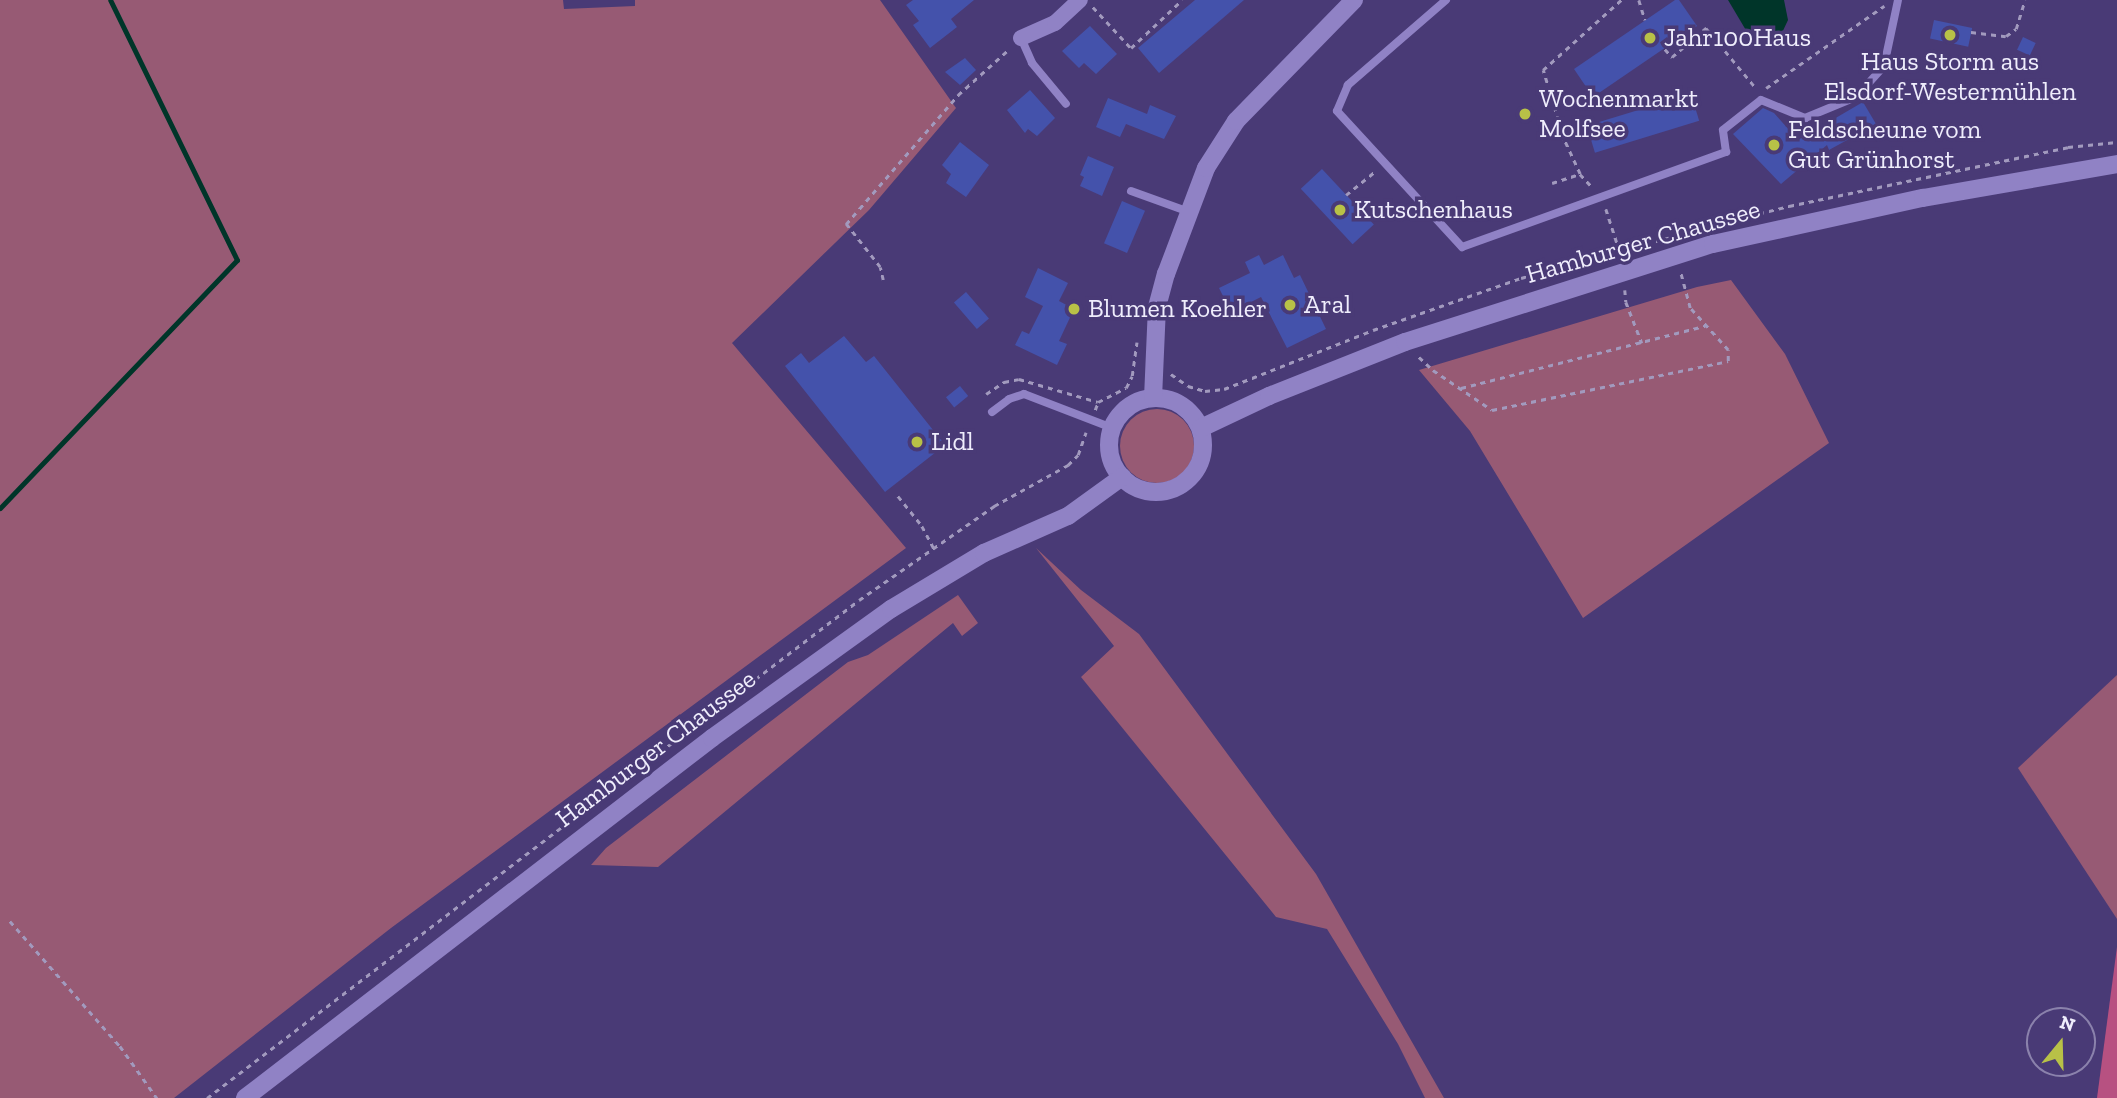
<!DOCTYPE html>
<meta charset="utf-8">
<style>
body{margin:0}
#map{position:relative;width:2117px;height:1098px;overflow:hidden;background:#493a76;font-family:"Zilla Slab",serif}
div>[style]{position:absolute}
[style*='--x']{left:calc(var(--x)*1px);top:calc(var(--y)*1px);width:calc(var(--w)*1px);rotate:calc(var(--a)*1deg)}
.green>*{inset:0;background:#975a74}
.round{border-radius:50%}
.forest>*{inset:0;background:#b75181}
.water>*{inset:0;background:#003529}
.stream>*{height:5px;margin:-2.5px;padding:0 2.5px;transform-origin:2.5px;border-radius:2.5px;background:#003529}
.building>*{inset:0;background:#4452ab;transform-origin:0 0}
.path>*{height:2.5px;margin-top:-1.25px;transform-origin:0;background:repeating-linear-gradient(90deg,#a29abe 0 5px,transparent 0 10px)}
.lane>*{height:8px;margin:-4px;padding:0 4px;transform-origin:4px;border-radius:4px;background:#9082c5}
.street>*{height:16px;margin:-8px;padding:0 8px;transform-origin:8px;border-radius:8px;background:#9082c5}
.secondary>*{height:18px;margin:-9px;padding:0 9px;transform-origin:9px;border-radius:9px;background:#9082c5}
.secondary>.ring{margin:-9px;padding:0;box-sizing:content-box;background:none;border:18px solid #9082c5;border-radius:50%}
.dots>*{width:19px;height:19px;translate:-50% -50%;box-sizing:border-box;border:4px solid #493a76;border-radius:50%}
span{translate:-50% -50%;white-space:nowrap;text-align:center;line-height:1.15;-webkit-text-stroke:7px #493a76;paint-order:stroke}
.poi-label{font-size:26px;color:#efedfc}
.left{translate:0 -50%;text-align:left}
.street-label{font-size:26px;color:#efedfc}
.north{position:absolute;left:2026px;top:1007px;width:70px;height:70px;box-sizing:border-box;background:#493a76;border:2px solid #8b82ac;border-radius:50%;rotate:19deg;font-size:19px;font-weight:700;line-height:28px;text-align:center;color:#efedfc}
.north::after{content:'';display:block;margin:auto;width:24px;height:32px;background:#b8c147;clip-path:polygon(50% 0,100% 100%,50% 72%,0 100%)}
</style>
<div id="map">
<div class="green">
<i style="clip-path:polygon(0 0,563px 0,564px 9px,635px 6px,635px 0,880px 0,956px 108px,869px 210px,732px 343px,906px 548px,391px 928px,174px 1098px,0 1098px)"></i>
<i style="clip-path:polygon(1731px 280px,1785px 354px,1829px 443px,1583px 618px,1470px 431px,1419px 370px,1697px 287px)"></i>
<i class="round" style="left:1120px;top:409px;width:74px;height:74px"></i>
<i style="clip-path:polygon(1036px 548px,1081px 590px,1139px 634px,1316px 874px,1444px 1098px,1425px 1098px,1398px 1044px,1327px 929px,1276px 917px,1081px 677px,1114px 646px)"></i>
<i style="clip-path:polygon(958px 595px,978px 623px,962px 636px,953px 623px,658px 867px,591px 865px,606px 848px,848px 662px,868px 655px)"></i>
<i style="clip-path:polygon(2117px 675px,2117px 919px,2018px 768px)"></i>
</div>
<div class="forest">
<i style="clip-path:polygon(2117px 947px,2117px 1098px,2097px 1098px)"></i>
</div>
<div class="water">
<i style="clip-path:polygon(1728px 0,1784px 0,1788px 20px,1781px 35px,1769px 43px,1757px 42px,1750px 37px)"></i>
</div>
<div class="stream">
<i style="--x:0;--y:508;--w:343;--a:-46.3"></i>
<i style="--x:237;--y:260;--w:289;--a:-116"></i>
</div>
<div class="building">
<i style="clip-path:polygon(913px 0,974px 0,951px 19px,957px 27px,930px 48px,913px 25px,919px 21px,906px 5px)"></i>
<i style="clip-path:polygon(1195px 0,1244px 0,1159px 73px,1138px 48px)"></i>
<i style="clip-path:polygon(1675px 0,1679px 0,1697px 26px,1593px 97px,1574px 69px)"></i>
<i style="left:1934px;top:20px;width:39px;height:19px;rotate:12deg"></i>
<i style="clip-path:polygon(1090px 26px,1117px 54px,1096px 74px,1084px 63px,1079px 68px,1062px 51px)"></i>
<i style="left:2023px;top:37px;width:14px;height:14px;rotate:25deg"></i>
<i style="clip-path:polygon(965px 58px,976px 70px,960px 85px,945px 72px)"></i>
<i style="clip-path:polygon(1030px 90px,1055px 118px,1037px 136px,1028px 129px,1025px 133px,1007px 110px)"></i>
<i style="left:1691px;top:94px;width:28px;height:109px;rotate:73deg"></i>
<i style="clip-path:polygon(1108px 98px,1147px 114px,1150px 105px,1176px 116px,1164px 139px,1126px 124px,1120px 137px,1096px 127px)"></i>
<i style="clip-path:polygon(1863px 102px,1876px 124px,1829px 150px,1827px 145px,1781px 184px,1733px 134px,1763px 108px,1774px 113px,1798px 140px)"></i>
<i style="clip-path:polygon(960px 142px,989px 165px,966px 197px,946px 183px,951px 174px,942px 165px)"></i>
<i style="clip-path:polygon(1088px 156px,1114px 167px,1102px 196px,1080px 186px,1084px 177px,1080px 175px)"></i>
<i style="left:1322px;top:169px;width:76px;height:29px;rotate:47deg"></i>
<i style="left:1122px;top:201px;width:25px;height:46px;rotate:23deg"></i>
<i style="clip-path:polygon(1259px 255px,1264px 265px,1283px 255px,1294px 278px,1300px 275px,1326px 329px,1287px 348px,1261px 297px,1231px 312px,1219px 288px,1250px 273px,1245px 262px)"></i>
<i style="clip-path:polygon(1038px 268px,1068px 283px,1059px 301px,1074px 309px,1059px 341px,1067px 344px,1057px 365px,1015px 345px,1022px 331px,1029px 334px,1043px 306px,1025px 297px)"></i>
<i style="left:966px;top:292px;width:35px;height:16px;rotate:49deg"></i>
<i style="clip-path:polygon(844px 336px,866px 362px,874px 356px,945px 445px,885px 492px,785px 366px,801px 353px,809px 363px)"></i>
<i style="left:960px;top:386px;width:13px;height:18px;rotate:51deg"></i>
</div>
<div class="path">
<i style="--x:1639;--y:0;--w:21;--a:73"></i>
<i style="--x:1093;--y:7;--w:56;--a:47.2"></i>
<i style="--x:1131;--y:48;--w:70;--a:-43.3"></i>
<i style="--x:1971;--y:32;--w:35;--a:7"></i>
<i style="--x:2006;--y:36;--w:12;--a:-35"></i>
<i style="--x:2016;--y:29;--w:30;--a:-73"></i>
<i style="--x:1665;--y:49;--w:11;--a:49"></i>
<i style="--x:1672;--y:57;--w:45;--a:-40.5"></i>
<i style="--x:1706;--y:28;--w:78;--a:50.2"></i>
<i style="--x:1766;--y:88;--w:144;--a:-34.8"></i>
<i style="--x:1580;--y:174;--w:38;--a:-115"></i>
<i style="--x:1564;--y:140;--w:73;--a:-106.7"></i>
<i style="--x:1543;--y:70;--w:105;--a:-41.9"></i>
<i style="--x:1552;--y:183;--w:29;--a:-18"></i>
<i style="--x:1580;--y:174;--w:16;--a:47"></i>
<i style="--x:1346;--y:195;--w:38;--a:-39"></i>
<i style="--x:1606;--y:209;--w:42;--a:72"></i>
<i style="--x:1730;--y:221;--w:61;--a:-14.3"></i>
<i style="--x:1789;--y:206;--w:285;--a:-11.9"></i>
<i style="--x:2068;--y:147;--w:49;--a:-5.8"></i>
<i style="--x:883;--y:280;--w:13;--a:-103"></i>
<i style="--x:880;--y:267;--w:55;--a:-128.3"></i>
<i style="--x:846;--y:224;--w:171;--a:-49"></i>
<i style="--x:958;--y:95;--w:69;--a:-42"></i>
<i style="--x:1625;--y:290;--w:12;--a:85"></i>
<i style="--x:1626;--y:302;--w:44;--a:68.7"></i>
<i style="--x:1419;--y:357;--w:19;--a:43"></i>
<i style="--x:1433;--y:370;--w:71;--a:34.1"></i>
<i style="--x:1492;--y:410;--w:241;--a:-11.7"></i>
<i style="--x:1728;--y:361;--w:11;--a:-90"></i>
<i style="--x:1728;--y:350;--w:57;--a:-132.1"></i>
<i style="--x:1690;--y:308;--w:38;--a:-105"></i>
<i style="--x:1171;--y:374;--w:21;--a:35"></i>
<i style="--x:1188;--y:386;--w:18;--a:16"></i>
<i style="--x:1205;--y:391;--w:19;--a:-6"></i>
<i style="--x:1224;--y:389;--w:160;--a:-21.6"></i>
<i style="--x:1373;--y:330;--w:157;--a:-19.4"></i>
<i style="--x:1521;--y:278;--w:174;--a:-15.3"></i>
<i style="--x:1461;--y:388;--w:252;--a:-14.3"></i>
<i style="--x:986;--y:394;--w:22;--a:-34"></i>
<i style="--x:1004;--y:382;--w:15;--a:-11"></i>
<i style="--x:1019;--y:379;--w:82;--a:16.2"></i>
<i style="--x:1095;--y:410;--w:9;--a:-69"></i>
<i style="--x:1098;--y:402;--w:31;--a:-27"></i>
<i style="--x:1126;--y:388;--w:13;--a:-63"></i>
<i style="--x:1132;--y:376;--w:34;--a:-82"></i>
<i style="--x:898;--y:496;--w:38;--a:51"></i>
<i style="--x:922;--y:526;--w:26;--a:62"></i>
<i style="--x:10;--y:921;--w:167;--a:48.7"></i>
<i style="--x:120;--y:1046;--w:64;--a:54.6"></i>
<i style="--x:207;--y:1098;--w:820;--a:-37.37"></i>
<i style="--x:859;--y:600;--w:165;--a:-34.8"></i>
<i style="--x:994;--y:506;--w:85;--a:-29"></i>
<i style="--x:1068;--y:465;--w:14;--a:-45"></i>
<i style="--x:1078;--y:455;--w:24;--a:-71"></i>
</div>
<div class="lane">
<i style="--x:1446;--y:0;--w:130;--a:139.1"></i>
<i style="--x:1348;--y:85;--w:28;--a:113"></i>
<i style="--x:1337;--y:111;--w:185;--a:47.4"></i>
<i style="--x:1462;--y:247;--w:281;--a:-19.8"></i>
<i style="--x:1726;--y:152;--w:22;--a:-98"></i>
<i style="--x:1723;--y:130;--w:48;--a:-38.3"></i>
<i style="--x:1761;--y:100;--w:48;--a:22.2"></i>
<i style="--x:1805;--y:118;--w:55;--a:-22.4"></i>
<i style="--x:1856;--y:97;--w:42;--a:-47.9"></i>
<i style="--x:1884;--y:66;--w:67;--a:-78"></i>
<i style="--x:1021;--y:38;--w:27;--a:66"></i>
<i style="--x:1032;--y:63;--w:53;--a:50.3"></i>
<i style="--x:1131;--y:191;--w:62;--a:19.9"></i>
<i style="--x:992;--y:412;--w:21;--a:-37"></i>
<i style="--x:1009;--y:399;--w:16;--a:-18"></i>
<i style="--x:1024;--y:394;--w:94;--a:21.1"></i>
</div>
<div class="street">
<i style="--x:1021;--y:38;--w:37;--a:-24"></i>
<i style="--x:1055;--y:23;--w:34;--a:-43"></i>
</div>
<div class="secondary">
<i class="ring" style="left:1109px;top:398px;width:76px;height:76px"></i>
<i style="--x:1153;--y:398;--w:91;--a:-87.5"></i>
<i style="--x:1157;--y:307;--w:34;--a:-75"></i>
<i style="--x:1166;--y:274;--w:113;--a:-69.3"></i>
<i style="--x:1206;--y:168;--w:56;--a:-57.4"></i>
<i style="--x:1236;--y:121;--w:169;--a:-45.7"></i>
<i style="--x:1201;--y:428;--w:75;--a:-25.2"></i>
<i style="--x:1269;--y:396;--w:146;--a:-21.7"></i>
<i style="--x:1405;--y:342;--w:323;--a:-17.7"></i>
<i style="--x:1713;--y:244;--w:215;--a:-12.4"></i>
<i style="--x:1923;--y:198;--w:197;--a:-9.9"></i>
<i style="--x:245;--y:1098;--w:590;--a:-37.63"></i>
<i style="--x:712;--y:738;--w:221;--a:-35.8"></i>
<i style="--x:891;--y:609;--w:109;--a:-31.1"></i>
<i style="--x:984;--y:553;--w:92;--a:-23.8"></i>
<i style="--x:1068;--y:516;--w:67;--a:-35.8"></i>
</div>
<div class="dots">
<i style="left:1950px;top:35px;background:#b8c147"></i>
<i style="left:1650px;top:38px;background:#b8c147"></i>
<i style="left:1525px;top:114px;background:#b8c147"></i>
<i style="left:1774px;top:145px;background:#b8c147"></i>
<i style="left:1340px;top:210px;background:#b8c147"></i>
<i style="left:1290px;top:305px;background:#b8c147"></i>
<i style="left:1074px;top:309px;background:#b8c147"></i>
<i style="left:917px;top:442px;background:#b8c147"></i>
</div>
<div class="poi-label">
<span class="left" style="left:1664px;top:38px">Jahr100Haus</span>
<span style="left:1950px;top:77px">Haus Storm aus<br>Elsdorf-Westermühlen</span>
<span class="left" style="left:1539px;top:114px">Wochenmarkt<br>Molfsee</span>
<span class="left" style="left:1788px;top:145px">Feldscheune vom<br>Gut Grünhorst</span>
<span class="left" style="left:1354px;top:210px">Kutschenhaus</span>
<span class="left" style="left:1304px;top:305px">Aral</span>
<span class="left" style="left:1088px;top:309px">Blumen Koehler</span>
<span class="left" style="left:931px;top:442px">Lidl</span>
</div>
<div class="street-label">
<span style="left:1643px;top:242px;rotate:-16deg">Hamburger Chaussee</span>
<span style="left:656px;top:749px;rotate:-37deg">Hamburger Chaussee</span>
</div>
<div class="north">N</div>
</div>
